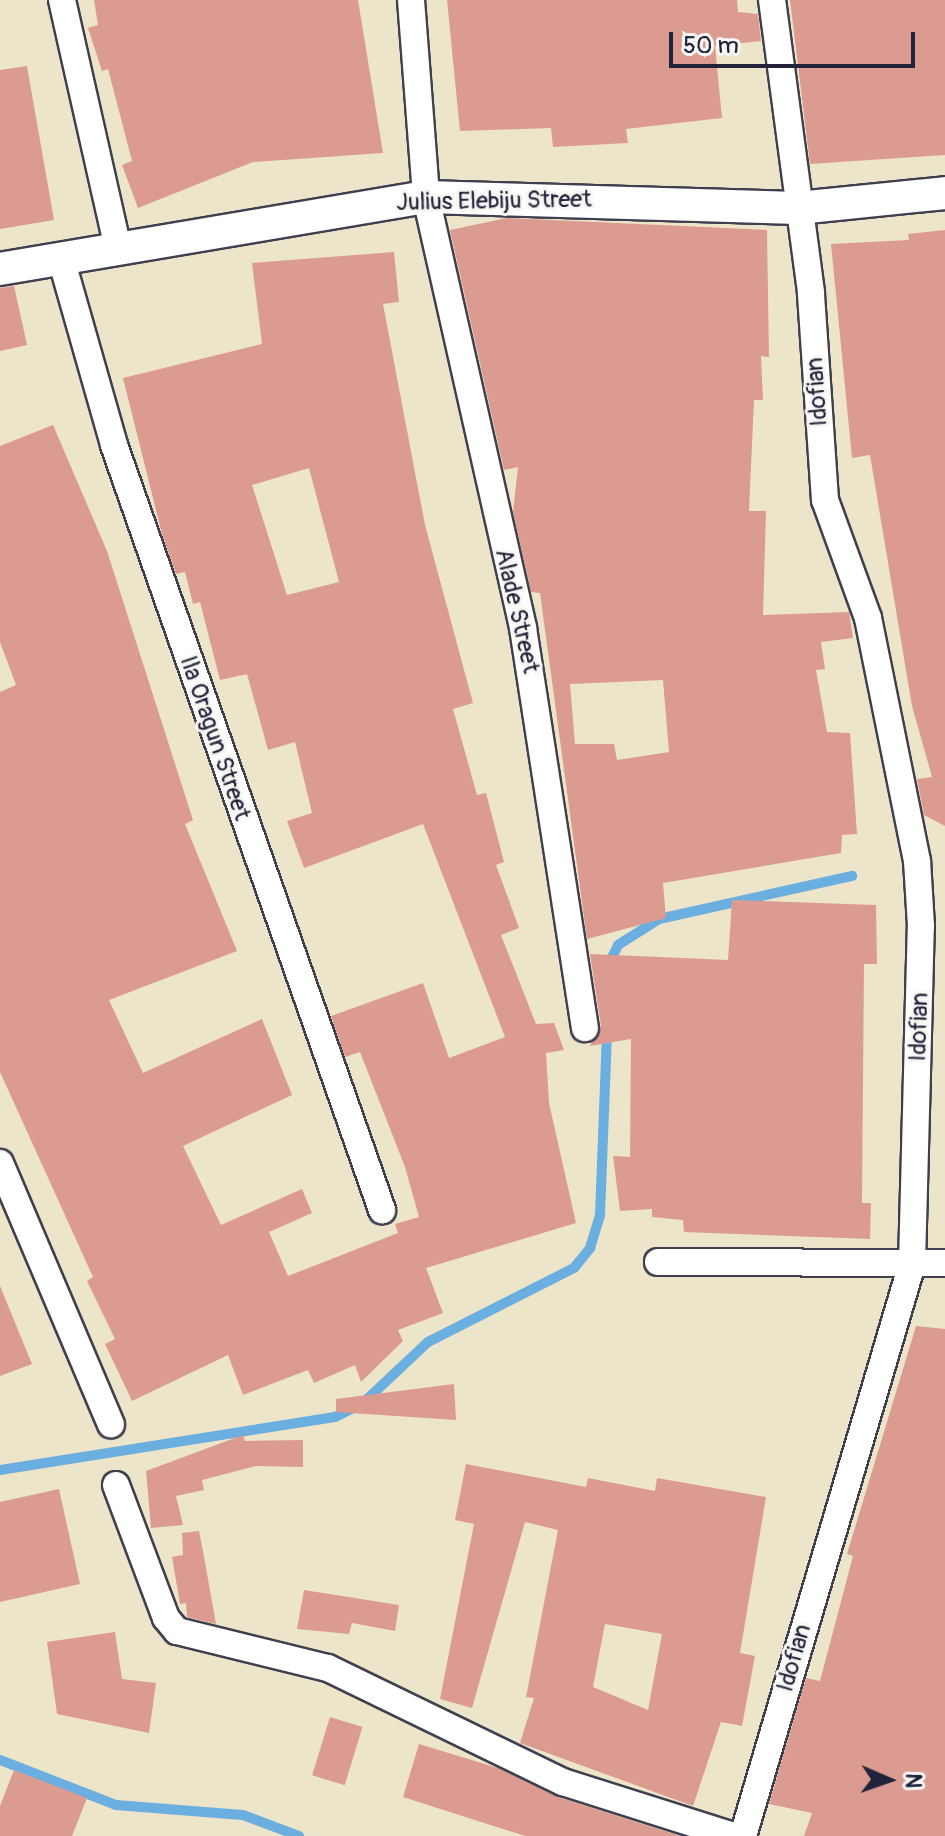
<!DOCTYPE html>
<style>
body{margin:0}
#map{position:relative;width:945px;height:1836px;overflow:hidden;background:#ede5c9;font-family:Pangolin,sans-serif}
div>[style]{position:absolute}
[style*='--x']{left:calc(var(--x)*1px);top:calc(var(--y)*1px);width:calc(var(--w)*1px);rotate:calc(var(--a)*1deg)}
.stream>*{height:10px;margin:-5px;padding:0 5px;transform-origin:5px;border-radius:5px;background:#6baee0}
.building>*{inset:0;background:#dc9b90;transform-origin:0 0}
.roads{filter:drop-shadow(2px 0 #403f50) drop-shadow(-2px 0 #403f50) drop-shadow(0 2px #403f50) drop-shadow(0 -2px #403f50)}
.minor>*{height:26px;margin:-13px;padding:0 13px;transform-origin:13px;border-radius:13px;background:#fff}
.tertiary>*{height:32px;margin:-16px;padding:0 16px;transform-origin:16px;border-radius:16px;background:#fff}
span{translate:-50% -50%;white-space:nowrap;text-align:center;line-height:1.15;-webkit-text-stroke:6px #f6f6f2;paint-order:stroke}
.street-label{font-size:24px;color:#22223b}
.north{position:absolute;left:849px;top:1740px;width:80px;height:80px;-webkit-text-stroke:6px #f6f6f2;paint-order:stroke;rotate:92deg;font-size:22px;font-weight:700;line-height:32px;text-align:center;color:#22223b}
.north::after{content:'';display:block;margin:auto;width:28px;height:36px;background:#22223b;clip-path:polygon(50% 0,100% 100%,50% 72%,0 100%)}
.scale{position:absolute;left:669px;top:32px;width:246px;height:36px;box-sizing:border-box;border:4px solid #22223b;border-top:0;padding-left:10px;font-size:24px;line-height:28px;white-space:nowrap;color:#22223b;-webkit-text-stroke:6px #f6f6f2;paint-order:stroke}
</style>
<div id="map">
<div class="stream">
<i style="--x:608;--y:965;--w:22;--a:-63"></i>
<i style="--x:618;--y:945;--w:49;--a:-32.4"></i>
<i style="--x:659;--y:919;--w:198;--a:-12.6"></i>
<i style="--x:0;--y:1470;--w:339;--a:-9"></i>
<i style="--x:335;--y:1417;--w:30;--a:-26"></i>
<i style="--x:362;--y:1404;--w:91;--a:-43.2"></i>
<i style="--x:428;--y:1342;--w:164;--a:-26.9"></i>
<i style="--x:574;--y:1268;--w:26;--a:-51"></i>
<i style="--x:590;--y:1248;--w:34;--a:-73"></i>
<i style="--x:600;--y:1215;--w:182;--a:-87.8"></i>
<i style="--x:0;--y:1760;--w:124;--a:21.2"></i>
<i style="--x:116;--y:1805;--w:127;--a:4.5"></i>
<i style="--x:243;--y:1815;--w:60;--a:20.6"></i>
</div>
<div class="building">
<i style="clip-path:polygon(94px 0,358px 0,383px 153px,253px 162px,138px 208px,122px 165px,132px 161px,108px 69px,102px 71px,88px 28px,98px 25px)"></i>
<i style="clip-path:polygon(447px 0,737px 0,738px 12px,758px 14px,761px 41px,715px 46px,722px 118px,626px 129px,628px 143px,553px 147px,551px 128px,460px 131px)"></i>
<i style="clip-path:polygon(790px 0,945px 0,945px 155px,810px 164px)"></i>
<i style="clip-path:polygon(27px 66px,54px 220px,0 229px,0 70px)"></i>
<i style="clip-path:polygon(evenodd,507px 218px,767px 230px,769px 357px,761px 356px,763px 400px,754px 400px,749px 511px,766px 511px,763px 615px,849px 612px,853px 638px,821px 642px,825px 669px,816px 670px,827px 732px,850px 733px,857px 834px,842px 835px,841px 853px,663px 883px,666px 918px,587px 939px,540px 593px,531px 592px,513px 512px,518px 467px,504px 470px,450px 230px,507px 218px,663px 680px,669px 752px,617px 760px,614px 744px,575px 744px,570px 684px,663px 680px)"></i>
<i style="clip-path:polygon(945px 230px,945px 826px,924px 815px,917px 779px,932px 777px,912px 706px,870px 455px,852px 458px,831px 244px,909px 240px,908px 234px)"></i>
<i style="clip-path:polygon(evenodd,394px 252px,399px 302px,383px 304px,425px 525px,473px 703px,453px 709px,477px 795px,486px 793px,504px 862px,496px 865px,519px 928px,501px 935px,536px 1024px,554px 1023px,564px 1050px,546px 1053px,549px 1103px,576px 1223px,426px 1268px,443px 1313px,398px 1330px,403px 1341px,361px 1382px,355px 1365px,314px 1383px,308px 1370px,243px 1395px,228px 1355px,132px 1401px,105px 1344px,115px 1339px,87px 1281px,93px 1277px,0 1072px,0 692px,16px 685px,0 642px,0 446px,53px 425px,107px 551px,193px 820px,185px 824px,237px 951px,109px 1000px,143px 1073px,262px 1019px,292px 1095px,183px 1146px,221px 1225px,302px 1189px,312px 1213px,269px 1232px,288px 1276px,398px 1233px,395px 1224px,419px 1217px,405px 1167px,360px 1052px,345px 1057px,331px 1016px,423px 983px,449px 1058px,505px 1037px,423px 824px,304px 868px,287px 821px,312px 813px,295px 742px,268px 750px,247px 674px,220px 680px,200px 602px,193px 604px,185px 572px,176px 574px,162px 534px,123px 378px,262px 344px,252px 263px,394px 252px,309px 468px,339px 582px,287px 595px,252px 485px,309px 468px)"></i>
<i style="clip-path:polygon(14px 286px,27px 345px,0 351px,0 288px)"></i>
<i style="clip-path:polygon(732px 900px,876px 905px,877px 964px,864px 964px,862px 1203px,871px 1203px,870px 1239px,684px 1232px,683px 1220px,652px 1217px,652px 1209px,620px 1211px,613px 1156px,630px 1157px,631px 1039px,590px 1046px,601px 1026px,590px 954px,728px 960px)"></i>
<i style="clip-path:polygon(0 1286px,32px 1364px,0 1376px)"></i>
<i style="clip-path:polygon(916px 1326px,945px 1329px,945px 1836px,804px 1836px,812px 1813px,769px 1804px,806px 1678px,820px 1681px,853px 1556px,847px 1554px)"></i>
<i style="clip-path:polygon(454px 1384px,456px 1420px,336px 1412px,336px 1399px)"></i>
<i style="clip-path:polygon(243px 1435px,245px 1441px,303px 1440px,303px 1467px,256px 1466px,202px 1480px,204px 1490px,176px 1496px,183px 1525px,151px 1528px,146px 1471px)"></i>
<i style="clip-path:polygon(evenodd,466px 1464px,586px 1487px,588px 1478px,655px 1491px,657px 1478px,766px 1497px,740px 1653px,755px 1656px,742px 1726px,721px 1722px,693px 1806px,520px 1743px,534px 1698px,526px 1697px,558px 1530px,525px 1522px,472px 1708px,440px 1699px,474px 1524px,455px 1520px,466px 1464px,605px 1624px,662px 1634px,648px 1710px,593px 1687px,605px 1624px)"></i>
<i style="clip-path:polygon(59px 1489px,80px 1584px,0 1602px,0 1502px)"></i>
<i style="clip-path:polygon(199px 1531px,203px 1551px,216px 1624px,187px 1617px,186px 1603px,180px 1604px,172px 1557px,183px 1555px,182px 1533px)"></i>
<i style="clip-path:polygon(304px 1590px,399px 1605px,395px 1631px,352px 1623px,349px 1634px,297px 1629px)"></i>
<i style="clip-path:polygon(115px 1632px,122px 1679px,156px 1683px,149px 1733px,57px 1714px,47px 1642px)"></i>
<i style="left:330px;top:1717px;width:34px;height:61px;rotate:17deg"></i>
<i style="clip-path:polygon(419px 1744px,498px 1768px,558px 1797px,680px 1836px,525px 1836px,403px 1797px)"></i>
<i style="clip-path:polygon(14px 1770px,87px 1798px,72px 1836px,0 1836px,0 1806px)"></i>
</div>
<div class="roads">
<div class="minor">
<i style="--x:62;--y:0;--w:255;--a:77.3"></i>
<i style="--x:411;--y:0;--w:198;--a:85.6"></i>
<i style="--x:426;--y:197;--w:442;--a:77.3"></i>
<i style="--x:523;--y:628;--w:405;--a:81.2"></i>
<i style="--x:62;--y:262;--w:190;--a:74.1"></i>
<i style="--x:114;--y:445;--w:811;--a:70.69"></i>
<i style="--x:0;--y:1163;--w:284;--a:67"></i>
<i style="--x:658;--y:1262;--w:287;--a:0.2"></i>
<i style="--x:116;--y:1485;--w:142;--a:69.4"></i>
<i style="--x:166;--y:1618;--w:17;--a:50"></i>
<i style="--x:177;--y:1631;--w:155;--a:13.8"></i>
<i style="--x:328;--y:1668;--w:261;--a:25.9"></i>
<i style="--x:563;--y:1782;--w:178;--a:17.6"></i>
<i style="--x:743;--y:1836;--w:596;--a:-73.54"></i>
<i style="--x:912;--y:1264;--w:338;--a:-88.5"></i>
<i style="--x:921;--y:926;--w:65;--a:-93.5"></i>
<i style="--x:917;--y:861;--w:248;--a:-101.4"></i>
<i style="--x:868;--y:618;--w:126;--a:-110"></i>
<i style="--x:825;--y:500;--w:208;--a:-93.9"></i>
<i style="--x:811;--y:292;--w:295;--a:-97.6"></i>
</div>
<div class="tertiary">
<i style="--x:0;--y:269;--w:432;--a:-9.6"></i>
<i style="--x:426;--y:197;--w:372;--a:1.7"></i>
<i style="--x:798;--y:208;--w:148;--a:-5.8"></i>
</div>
</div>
<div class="street-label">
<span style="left:494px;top:201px;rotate:-1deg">Julius Elebiju Street</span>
<span style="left:817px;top:392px;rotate:-94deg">Idofian</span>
<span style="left:517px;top:611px;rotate:77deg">Alade Street</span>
<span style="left:215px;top:738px;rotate:71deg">Ila Oragun Street</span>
<span style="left:919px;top:1027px;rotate:-88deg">Idofian</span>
<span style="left:794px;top:1658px;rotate:-74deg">Idofian</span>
</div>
<div class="north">N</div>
<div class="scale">50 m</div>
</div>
